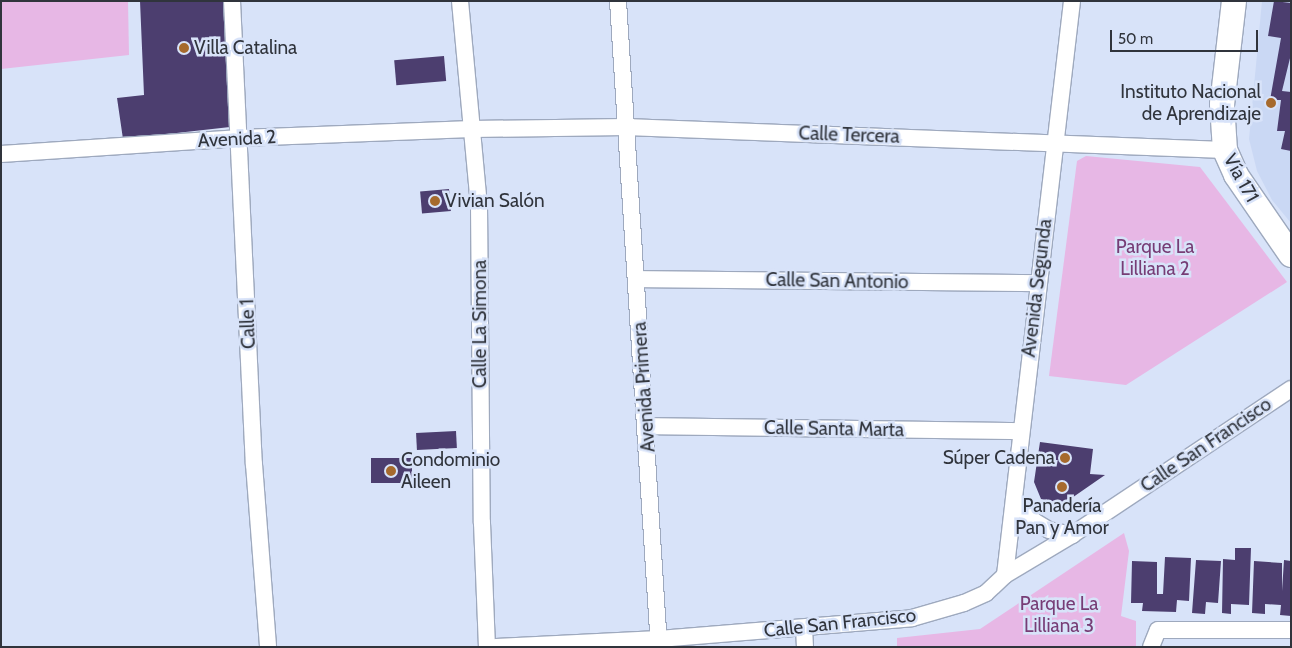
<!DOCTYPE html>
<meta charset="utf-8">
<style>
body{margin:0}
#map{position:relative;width:1292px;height:648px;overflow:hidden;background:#d8e3f9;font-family:Cabin,sans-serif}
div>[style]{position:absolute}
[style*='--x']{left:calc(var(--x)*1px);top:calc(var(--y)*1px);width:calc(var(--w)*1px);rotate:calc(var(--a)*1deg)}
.built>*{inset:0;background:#cad8f4}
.green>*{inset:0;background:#e7b7e5}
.building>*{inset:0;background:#4c3e6f;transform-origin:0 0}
.roads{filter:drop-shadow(1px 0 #9ea9be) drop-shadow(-1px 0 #9ea9be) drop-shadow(0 1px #9ea9be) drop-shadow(0 -1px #9ea9be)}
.minor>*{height:16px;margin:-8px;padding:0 8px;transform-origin:8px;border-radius:8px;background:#fff}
.secondary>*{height:24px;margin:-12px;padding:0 12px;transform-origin:12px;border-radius:12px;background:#fff}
.dots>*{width:14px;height:14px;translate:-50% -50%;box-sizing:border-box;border:2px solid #d8e3f9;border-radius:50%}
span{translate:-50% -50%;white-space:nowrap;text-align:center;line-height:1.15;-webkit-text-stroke:5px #d8e3f9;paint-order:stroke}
.poi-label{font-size:19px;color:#30343c}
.left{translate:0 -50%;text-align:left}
.right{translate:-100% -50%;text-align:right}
.street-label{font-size:19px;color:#30343c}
.park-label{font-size:19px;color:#773d76}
.frame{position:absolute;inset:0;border:2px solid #30343c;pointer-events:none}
.scale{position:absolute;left:1110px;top:30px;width:148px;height:22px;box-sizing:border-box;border:2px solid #30343c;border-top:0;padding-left:6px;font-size:15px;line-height:18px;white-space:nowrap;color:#30343c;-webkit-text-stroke:4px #d8e3f9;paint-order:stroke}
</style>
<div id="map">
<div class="built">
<i style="clip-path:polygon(1262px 1px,1291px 1px,1291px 223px,1272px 200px,1257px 171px,1249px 139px)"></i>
</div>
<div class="green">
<i style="clip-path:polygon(1px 1px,128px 1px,129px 55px,1px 69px)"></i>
<i style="clip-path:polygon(1086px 156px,1200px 167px,1287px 282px,1126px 385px,1049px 376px,1077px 161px)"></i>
<i style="clip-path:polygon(1124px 533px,1129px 551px,1121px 616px,1136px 621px,1136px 647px,897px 647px,897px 638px,980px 629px)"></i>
</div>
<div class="building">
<i style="clip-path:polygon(140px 1px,225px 1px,230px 127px,123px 139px,117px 98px,144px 95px)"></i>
<i style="clip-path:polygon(1274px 1px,1291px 3px,1291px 54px,1282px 91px,1291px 92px,1291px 151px,1281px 149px,1285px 131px,1277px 131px,1281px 100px,1270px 100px,1281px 38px,1268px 36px)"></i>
<i style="left:444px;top:56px;width:25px;height:50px;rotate:85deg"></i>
<i style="left:449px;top:189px;width:22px;height:29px;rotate:85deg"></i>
<i style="left:456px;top:431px;width:17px;height:40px;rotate:87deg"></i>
<i style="clip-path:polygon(1040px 442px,1093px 449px,1090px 474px,1105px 475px,1066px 502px,1051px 503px,1041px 499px,1034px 482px)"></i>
<i style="left:371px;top:458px;width:41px;height:25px"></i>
<i style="clip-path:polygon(1235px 548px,1251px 548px,1249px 605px,1231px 604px,1231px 614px,1222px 613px,1223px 559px,1235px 560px)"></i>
<i style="clip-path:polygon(1165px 557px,1191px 558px,1189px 601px,1177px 600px,1176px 612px,1142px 611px,1143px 603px,1131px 603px,1132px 561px,1157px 562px,1157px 594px,1163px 594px)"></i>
<i style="clip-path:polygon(1196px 560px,1221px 561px,1218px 603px,1206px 602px,1205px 614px,1192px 613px)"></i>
<i style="clip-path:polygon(1284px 560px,1291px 561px,1291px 616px,1280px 615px,1281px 605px,1265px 604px,1265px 614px,1252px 613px,1254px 561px,1282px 563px,1282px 591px)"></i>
</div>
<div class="roads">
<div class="minor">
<i style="--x:232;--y:1;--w:464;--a:87.3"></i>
<i style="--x:254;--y:464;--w:184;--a:85.6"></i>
<i style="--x:460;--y:1;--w:205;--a:84.7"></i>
<i style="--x:479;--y:205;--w:318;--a:89.5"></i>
<i style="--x:482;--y:523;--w:124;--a:87.7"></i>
<i style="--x:618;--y:1;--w:647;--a:86.37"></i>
<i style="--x:1;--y:154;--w:240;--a:-3.8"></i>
<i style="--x:240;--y:138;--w:232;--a:-2.2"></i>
<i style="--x:472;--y:129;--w:154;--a:-0.7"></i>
<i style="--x:626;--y:127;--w:599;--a:2.2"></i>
<i style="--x:637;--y:279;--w:400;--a:0.6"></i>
<i style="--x:647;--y:426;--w:373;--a:0.8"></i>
<i style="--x:1014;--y:499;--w:30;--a:48"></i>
<i style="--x:1034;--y:521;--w:17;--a:31"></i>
<i style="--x:1049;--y:530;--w:24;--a:12"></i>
<i style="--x:1005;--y:575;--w:578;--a:-83.34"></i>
<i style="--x:804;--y:628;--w:19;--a:87"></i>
<i style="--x:496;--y:647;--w:163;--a:-2.8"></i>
<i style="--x:659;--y:639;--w:254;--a:-4.7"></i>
<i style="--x:912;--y:618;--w:54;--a:-16.1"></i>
<i style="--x:964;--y:603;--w:24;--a:-24"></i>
<i style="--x:986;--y:593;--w:26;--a:-43"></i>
<i style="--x:1005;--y:575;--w:78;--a:-30.8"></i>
<i style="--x:1072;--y:535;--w:263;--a:-33.7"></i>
<i style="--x:1151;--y:647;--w:18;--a:-68"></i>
<i style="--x:1158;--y:630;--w:133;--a:0"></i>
</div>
<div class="secondary">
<i style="--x:1234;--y:1;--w:104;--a:96.6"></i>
<i style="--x:1222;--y:104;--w:46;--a:86.3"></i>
<i style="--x:1225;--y:150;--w:27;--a:66"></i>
<i style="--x:1236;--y:175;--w:97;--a:55.5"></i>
</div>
</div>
<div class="dots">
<i style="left:184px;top:48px;background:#a66a2d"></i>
<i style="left:1271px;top:103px;background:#a66a2d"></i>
<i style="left:435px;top:201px;background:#a66a2d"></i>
<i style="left:1065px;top:458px;background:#a66a2d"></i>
<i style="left:391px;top:471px;background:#a66a2d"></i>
<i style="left:1062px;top:487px;background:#a66a2d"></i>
</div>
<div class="poi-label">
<span class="left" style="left:194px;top:48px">Villa Catalina</span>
<span class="right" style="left:1261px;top:103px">Instituto Nacional<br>de Aprendizaje</span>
<span class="left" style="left:445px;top:201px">Vivian Salón</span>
<span class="right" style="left:1055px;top:458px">Súper Cadena</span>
<span class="left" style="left:401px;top:471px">Condominio<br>Aileen</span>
<span style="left:1062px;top:517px">Panadería<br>Pan y Amor</span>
</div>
<div class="street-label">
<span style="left:849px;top:135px;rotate:2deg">Calle Tercera</span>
<span style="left:237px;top:139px;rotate:-3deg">Avenida 2</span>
<span style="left:1241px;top:178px;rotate:61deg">Vía 171</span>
<span style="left:837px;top:281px;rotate:1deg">Calle San Antonio</span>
<span style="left:1037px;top:288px;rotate:-83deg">Avenida Segunda</span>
<span style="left:248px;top:324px;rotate:-92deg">Calle 1</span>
<span style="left:480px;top:324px;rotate:-90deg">Calle La Simona</span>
<span style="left:644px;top:387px;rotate:-94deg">Avenida Primera</span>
<span style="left:834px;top:429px;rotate:1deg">Calle Santa Marta</span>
<span style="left:1206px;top:445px;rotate:-34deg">Calle San Francisco</span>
<span style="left:840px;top:623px;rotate:-6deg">Calle San Francisco</span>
</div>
<div class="park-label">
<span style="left:1155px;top:258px">Parque La<br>Lilliana 2</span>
<span style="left:1059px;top:615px">Parque La<br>Lilliana 3</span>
</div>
<div class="frame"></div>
<div class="scale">50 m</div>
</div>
